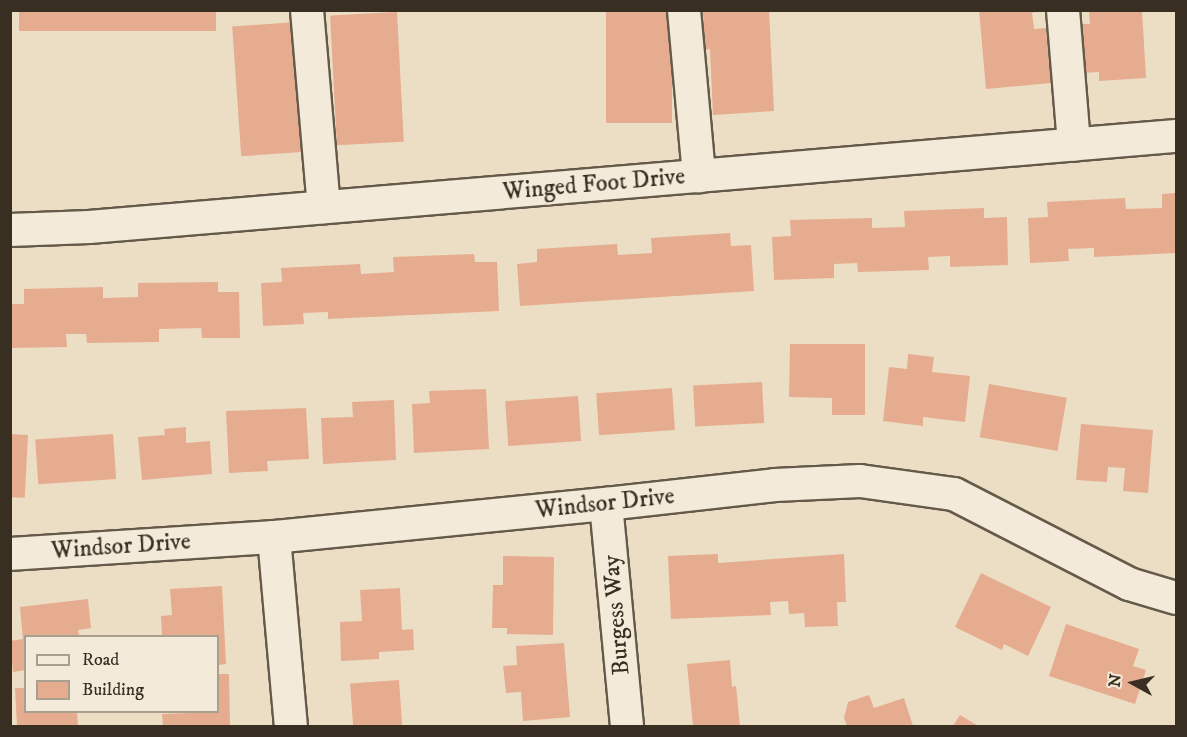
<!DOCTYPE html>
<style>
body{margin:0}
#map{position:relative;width:1187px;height:737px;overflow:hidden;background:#ecdec5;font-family:"IM FELL DW Pica",serif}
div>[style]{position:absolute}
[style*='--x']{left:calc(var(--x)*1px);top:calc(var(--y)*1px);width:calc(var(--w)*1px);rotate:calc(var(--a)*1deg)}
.building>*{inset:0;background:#e6ac90;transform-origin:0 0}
.roads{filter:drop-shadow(2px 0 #655a4a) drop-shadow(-2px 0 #655a4a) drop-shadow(0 2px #655a4a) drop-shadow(0 -2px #655a4a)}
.minor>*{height:32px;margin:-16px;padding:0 16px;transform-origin:16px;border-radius:16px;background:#f3ead9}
span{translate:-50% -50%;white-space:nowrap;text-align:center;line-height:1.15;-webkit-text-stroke:4.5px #f3ead9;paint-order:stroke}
.street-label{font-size:24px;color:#382e21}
.frame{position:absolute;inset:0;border:12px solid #382e21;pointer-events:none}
.legend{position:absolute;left:24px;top:635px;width:195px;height:78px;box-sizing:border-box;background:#f3ead9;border:2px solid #a89f8f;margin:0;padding:8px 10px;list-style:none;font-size:18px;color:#382e21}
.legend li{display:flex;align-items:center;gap:12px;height:30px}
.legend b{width:30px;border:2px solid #a89f8f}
.north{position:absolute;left:1103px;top:653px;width:60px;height:60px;-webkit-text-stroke:4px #f3ead9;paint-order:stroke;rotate:278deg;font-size:16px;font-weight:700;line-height:24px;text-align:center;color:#382e21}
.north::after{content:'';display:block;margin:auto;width:21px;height:27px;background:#382e21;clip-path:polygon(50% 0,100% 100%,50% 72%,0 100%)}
</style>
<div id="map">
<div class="building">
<i style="left:19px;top:10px;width:197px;height:21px"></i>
<i style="left:606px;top:10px;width:66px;height:113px"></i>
<i style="clip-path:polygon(703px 10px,769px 10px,774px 111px,713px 115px,710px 49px,705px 50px)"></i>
<i style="clip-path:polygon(979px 10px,1040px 10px,1032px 13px,1034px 29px,1046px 28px,1051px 83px,986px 89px)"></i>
<i style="clip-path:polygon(1089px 10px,1142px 10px,1146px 78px,1099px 81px,1099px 72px,1082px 73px,1079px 24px,1090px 24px)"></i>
<i style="left:397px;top:12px;width:130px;height:67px;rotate:87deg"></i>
<i style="left:297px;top:22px;width:130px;height:65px;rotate:86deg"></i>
<i style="clip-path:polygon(1176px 193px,1176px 253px,1094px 257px,1094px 248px,1068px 249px,1069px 261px,1030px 263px,1028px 218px,1048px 217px,1047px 202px,1125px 198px,1126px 209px,1162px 208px,1162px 194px)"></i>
<i style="clip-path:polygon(984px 208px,984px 218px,1007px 217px,1008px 265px,950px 267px,950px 256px,928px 257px,929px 270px,858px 272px,857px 263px,834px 264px,834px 278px,774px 280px,772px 237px,791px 236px,790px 220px,872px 218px,872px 228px,905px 227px,904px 211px)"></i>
<i style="clip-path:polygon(730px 233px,731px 246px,751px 245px,754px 291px,520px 306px,517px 264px,537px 262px,537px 249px,617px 244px,618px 255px,652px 253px,651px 238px)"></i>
<i style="clip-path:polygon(474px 254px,475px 262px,497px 262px,499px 311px,328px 319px,328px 312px,303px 313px,304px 324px,263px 326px,261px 283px,282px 282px,281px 268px,360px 264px,361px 274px,394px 272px,393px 257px)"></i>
<i style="clip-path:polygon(218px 282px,218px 292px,239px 292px,240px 338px,202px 338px,201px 328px,159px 329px,159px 342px,87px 343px,86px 334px,66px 334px,67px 347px,10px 348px,10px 304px,24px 304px,24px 289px,103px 287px,103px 298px,138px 297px,138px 283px)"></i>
<i style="clip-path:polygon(790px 344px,865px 344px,865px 415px,832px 415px,832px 398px,789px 397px)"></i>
<i style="clip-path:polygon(908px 354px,934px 357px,932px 372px,970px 376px,965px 422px,923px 417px,923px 426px,883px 421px,889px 367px,907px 369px)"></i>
<i style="left:762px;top:382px;width:41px;height:69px;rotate:87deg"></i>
<i style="left:989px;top:384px;width:79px;height:54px;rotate:10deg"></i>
<i style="left:672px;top:388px;width:42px;height:76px;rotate:86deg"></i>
<i style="clip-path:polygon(486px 389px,489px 449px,414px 453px,412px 404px,430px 403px,429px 391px)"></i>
<i style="left:578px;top:396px;width:45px;height:73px;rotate:86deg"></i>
<i style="clip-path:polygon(394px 400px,396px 460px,323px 464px,321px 418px,353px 417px,352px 402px)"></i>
<i style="clip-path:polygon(306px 408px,309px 459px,267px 461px,268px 471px,229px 473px,226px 411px)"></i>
<i style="clip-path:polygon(1081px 424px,1153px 430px,1148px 493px,1123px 491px,1125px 468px,1108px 467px,1107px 482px,1076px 480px)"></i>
<i style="clip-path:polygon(186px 427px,186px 443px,210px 441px,212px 474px,142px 480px,138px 437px,165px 435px,164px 429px)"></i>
<i style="left:10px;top:434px;width:18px;height:63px;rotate:3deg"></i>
<i style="left:113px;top:434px;width:45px;height:78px;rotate:86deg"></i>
<i style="clip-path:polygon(718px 554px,718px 563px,844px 554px,846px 602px,837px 602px,838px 626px,805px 627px,804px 613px,789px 614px,788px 601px,770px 602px,771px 615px,671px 619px,668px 556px)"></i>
<i style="clip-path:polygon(503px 556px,554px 557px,553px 635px,507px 634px,507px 628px,492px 628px,493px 585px,503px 585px)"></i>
<i style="clip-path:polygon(981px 573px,1051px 607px,1028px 656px,1004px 644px,1002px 650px,955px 627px)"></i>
<i style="clip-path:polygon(222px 586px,226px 664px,218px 665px,218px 636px,162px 636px,161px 616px,172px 615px,170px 589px)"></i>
<i style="clip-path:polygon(400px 588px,402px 630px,413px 629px,414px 650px,379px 652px,379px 659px,341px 661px,340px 622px,362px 621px,360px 590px)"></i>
<i style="clip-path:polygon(88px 599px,91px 628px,78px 630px,79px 636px,26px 636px,26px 670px,13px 672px,10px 641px,23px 639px,20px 607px)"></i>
<i style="clip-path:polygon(1066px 624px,1139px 649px,1133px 666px,1146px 670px,1135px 704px,1049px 676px)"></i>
<i style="clip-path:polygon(564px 643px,570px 717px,523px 721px,521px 692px,506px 693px,503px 666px,517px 665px,516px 646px)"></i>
<i style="clip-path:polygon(730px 660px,732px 687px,736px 686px,740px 726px,693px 726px,687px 664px)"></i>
<i style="clip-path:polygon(218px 674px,229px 674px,230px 726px,163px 726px,162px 714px,218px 712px)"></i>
<i style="left:399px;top:680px;width:46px;height:49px;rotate:86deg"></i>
<i style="clip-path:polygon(15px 688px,26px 688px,26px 712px,77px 712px,78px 726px,17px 726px)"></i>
<i style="clip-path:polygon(869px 695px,874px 708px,904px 698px,913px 726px,847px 726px,844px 718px,848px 702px)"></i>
<i style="clip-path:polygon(960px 715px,978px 726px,953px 726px)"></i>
</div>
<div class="roads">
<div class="minor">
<i style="--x:307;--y:10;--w:198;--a:85.1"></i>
<i style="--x:684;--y:10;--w:167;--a:84.8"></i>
<i style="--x:1063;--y:10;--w:135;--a:85.3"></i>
<i style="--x:10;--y:230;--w:79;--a:-2.2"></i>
<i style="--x:89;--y:227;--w:1091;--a:-4.79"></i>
<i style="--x:606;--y:504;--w:223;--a:84.6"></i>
<i style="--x:274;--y:537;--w:190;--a:84.9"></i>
<i style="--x:10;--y:554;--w:265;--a:-3.7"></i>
<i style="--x:274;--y:537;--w:334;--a:-5.7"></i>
<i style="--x:606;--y:504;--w:170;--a:-6.4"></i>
<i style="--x:775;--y:485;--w:85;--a:-2.7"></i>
<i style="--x:860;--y:481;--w:95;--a:7.9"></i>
<i style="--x:954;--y:494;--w:197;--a:27.2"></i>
<i style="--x:1129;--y:584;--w:49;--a:16.6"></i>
</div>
</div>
<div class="street-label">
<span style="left:594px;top:185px;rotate:-5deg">Winged Foot Drive</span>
<span style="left:605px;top:504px;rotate:-6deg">Windsor Drive</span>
<span style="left:121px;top:547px;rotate:-4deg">Windsor Drive</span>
<span style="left:617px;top:615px;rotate:-95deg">Burgess Way</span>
</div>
<div class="frame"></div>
<ul class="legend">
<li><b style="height:8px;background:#f3ead9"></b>Road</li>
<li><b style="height:16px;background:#e6ac90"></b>Building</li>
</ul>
<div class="north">N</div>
</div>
